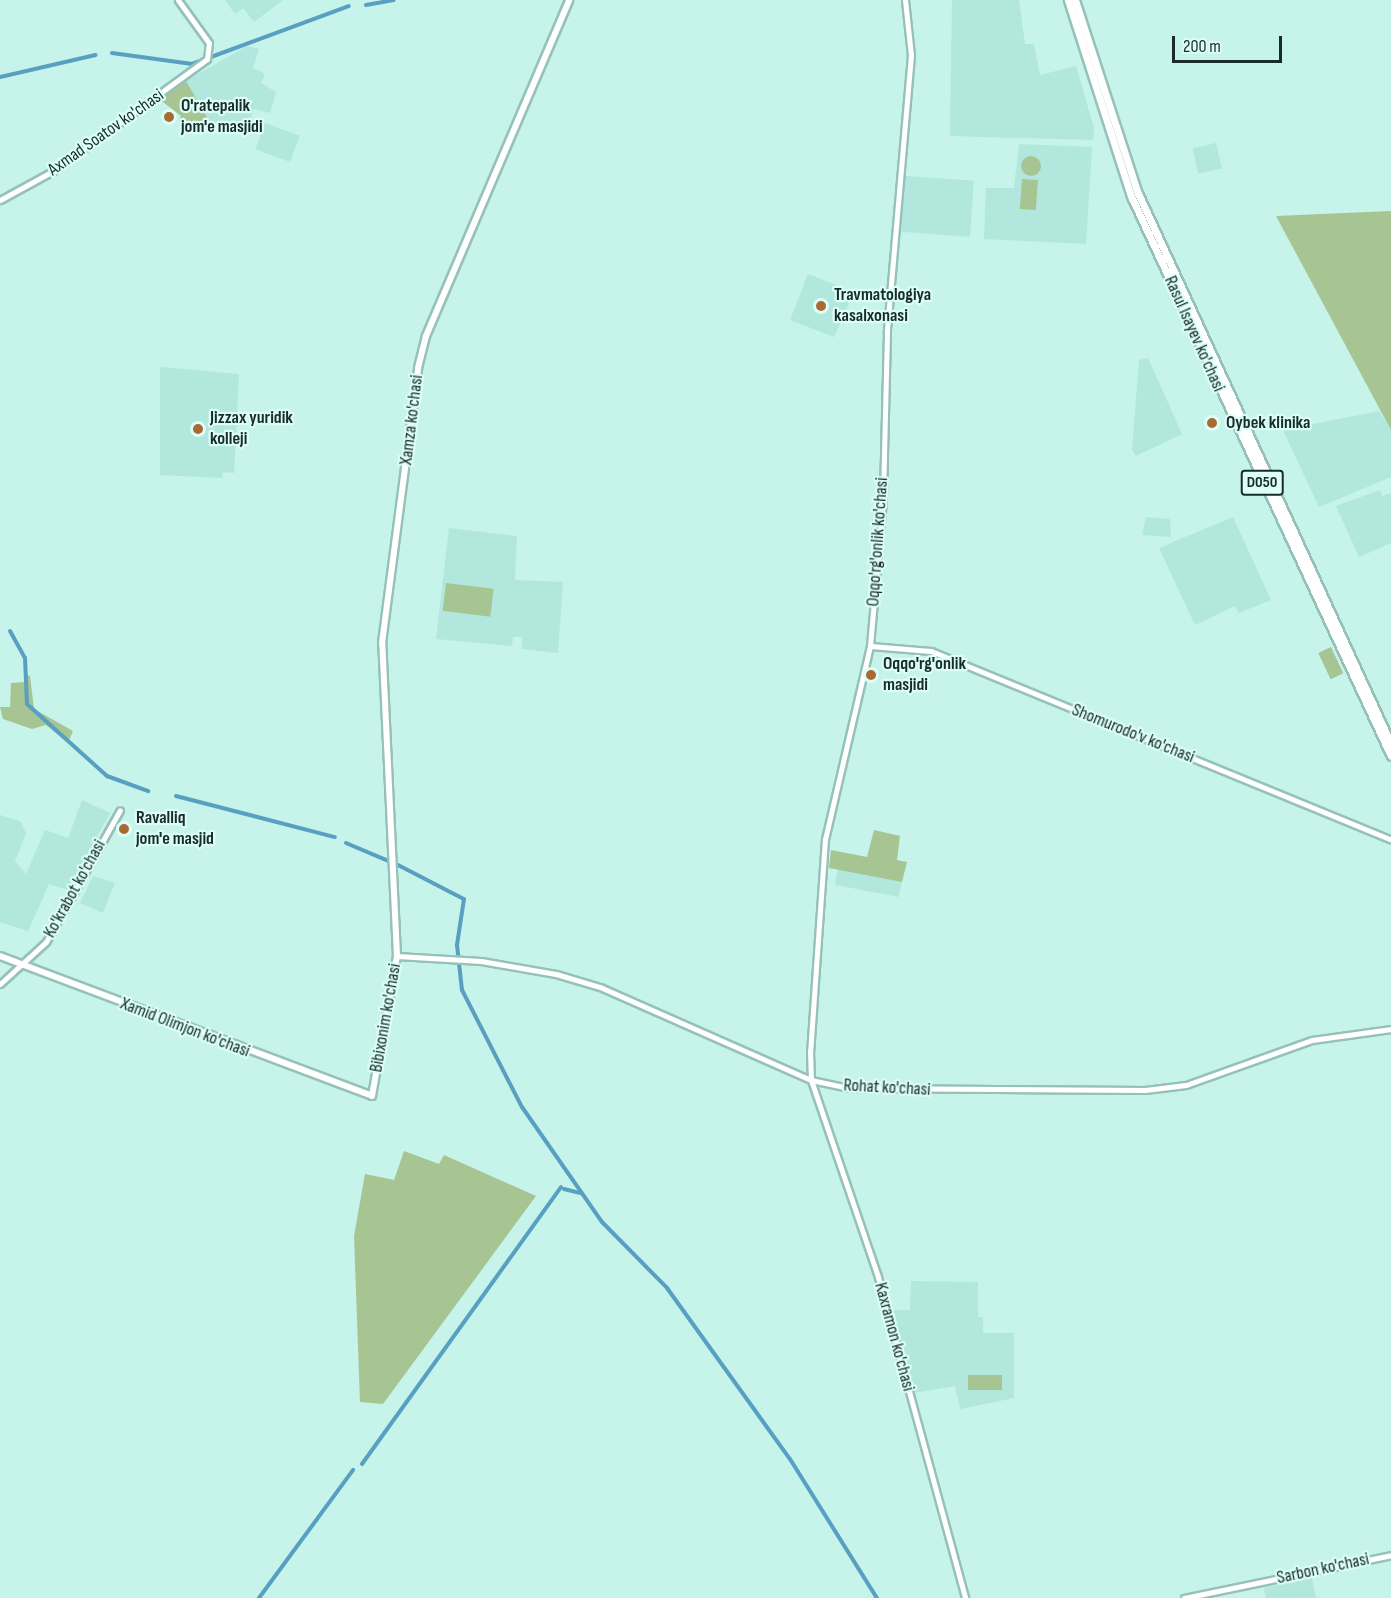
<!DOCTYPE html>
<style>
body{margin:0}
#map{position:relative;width:1391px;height:1598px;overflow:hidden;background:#c6f3ea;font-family:"Sofia Sans Condensed",sans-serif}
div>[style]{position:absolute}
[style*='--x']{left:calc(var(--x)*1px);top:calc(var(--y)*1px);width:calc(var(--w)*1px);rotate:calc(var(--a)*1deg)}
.built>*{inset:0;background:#b2e7dd;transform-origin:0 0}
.green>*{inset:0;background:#a6c593;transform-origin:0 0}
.round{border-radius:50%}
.canal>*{height:4px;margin:-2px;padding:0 2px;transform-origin:2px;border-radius:2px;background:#58a0c1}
.roads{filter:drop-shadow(2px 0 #96c1b9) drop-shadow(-2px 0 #96c1b9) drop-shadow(0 2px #96c1b9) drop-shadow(0 -2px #96c1b9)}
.tertiary>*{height:5px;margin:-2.5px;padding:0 2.5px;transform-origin:2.5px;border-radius:2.5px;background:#fff}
.secondary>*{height:6px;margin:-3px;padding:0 3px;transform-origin:3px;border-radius:3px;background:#fff}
.primary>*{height:7px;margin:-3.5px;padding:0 3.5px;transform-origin:3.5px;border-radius:3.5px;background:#fff}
.dots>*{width:16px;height:16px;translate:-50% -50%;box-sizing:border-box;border:3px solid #dbfef7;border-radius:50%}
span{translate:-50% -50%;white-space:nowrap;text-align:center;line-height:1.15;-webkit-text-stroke:4.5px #dbfef7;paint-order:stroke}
.shield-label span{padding:2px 4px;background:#dbfef7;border:2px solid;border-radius:4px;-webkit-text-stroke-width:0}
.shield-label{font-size:16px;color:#1a2c29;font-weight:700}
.poi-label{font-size:18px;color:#1a2c29;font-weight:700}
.left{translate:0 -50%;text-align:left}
.street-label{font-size:18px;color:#1a2c29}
.scale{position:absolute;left:1172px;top:36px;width:110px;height:27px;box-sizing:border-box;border:3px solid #1a2c29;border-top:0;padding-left:8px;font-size:18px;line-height:21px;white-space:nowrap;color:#1a2c29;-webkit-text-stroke:4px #dbfef7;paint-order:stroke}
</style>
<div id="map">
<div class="built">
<i style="clip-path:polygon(225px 0,283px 0,254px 22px,243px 8px,235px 14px)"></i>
<i style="clip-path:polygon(952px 0,1019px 0,1025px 44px,1034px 44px,1040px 75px,1076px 66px,1094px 128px,1093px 140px,950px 136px)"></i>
<i style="clip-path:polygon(247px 46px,259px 49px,253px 68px,265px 74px,261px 83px,276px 92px,270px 113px,254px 109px,245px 133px,224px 124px,213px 129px,186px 81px)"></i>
<i style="left:265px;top:123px;width:37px;height:28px;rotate:20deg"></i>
<i style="left:1216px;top:143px;width:26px;height:24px;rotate:77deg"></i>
<i style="clip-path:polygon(1019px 144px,1092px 147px,1086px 244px,984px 239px,986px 188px,1014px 188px)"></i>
<i style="left:905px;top:176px;width:69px;height:56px;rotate:4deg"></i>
<i style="clip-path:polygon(808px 274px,849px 290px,848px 306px,834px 337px,790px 320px)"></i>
<i style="clip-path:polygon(1148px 358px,1182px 434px,1136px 456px,1132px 450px,1139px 360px)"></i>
<i style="clip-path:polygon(160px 367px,239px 374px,234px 473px,223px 472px,222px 478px,160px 475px)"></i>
<i style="clip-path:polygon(1379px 411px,1391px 430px,1391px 477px,1319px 507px,1283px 430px)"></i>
<i style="clip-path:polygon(1380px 490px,1382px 496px,1391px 493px,1391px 543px,1359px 557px,1336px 506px)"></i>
<i style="clip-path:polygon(1146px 517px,1170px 519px,1171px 537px,1142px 535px)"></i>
<i style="clip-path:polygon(1233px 517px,1271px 600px,1239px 613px,1235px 606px,1195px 625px,1159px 548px)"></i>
<i style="clip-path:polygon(449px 528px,517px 536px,515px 580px,563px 582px,558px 653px,522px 649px,522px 637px,513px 637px,512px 646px,436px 639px)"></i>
<i style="clip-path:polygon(82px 800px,110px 813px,68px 890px,49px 884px,28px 931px,0 922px,0 815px,20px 821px,26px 833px,15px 861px,26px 874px,45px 830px,68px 838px)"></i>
<i style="left:838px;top:869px;width:65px;height:16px;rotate:11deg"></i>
<i style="clip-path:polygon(93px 876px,115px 883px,103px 913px,80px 903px)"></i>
<i style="clip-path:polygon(911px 1281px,978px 1282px,978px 1317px,983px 1317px,983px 1333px,1014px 1333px,1014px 1398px,960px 1409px,955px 1386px,913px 1393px,890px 1310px,910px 1310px)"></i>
<i style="clip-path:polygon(1312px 1578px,1316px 1598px,1266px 1598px,1264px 1588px)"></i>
</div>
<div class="green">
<i style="clip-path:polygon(186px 81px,207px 117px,201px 129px,179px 121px,181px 116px,159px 99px)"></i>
<i class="round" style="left:1021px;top:156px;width:20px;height:20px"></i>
<i style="left:1022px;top:179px;width:16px;height:30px;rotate:4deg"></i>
<i style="clip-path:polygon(1391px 211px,1391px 430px,1276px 216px)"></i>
<i style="left:446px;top:583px;width:48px;height:28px;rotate:7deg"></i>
<i style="left:1331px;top:647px;width:29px;height:14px;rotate:65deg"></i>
<i style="clip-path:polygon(25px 674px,30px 676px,34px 709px,73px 731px,68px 743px,46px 725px,32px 729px,3px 719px,0 707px,10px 707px,11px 683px,25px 682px)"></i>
<i style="clip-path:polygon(874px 830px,900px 836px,897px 860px,907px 862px,902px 882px,829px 868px,831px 850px,867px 857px)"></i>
<i style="clip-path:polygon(404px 1151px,439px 1164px,444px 1155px,536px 1196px,383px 1404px,360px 1402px,354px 1236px,365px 1174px,394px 1180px)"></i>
<i style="left:968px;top:1375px;width:34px;height:15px"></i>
</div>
<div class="canal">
<i style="--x:366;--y:5;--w:28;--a:-10"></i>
<i style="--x:112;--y:53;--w:81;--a:7.8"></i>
<i style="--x:192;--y:64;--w:167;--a:-20.3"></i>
<i style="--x:0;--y:77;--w:98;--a:-13"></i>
<i style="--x:10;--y:631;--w:31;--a:61"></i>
<i style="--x:25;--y:658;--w:46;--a:87.5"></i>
<i style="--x:27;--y:704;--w:108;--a:42"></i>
<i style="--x:107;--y:776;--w:44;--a:20.1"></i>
<i style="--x:176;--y:796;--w:164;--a:14.5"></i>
<i style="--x:346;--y:843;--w:49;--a:22.9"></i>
<i style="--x:398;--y:865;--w:74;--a:27.3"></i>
<i style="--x:464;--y:899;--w:47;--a:98.7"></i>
<i style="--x:457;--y:945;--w:45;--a:83.7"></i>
<i style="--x:462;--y:990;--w:131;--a:62.9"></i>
<i style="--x:522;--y:1107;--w:140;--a:55.2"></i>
<i style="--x:602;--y:1222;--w:93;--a:45.4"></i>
<i style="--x:667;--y:1288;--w:211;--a:54.3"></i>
<i style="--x:790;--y:1459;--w:164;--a:58"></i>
<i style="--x:564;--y:1189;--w:16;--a:14"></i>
<i style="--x:362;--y:1464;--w:341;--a:-54.3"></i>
<i style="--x:259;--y:1598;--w:159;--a:-53.7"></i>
</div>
<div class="roads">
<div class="tertiary">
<i style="--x:905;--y:0;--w:55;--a:83.8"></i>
<i style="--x:911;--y:55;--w:278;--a:95"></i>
<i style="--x:887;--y:332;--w:168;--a:91.4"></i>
<i style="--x:883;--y:500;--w:147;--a:95.1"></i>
<i style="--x:870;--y:646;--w:198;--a:103.1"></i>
<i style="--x:825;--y:839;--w:213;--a:94"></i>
<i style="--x:810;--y:1051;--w:29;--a:88"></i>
<i style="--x:811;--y:1080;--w:208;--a:71.2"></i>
<i style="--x:878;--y:1277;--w:333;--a:74.8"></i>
<i style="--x:0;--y:200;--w:60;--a:-28.7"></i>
<i style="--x:53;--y:171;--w:190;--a:-36"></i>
<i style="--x:207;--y:59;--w:16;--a:-83"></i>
<i style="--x:209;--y:43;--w:53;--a:-125.8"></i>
<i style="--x:870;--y:646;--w:61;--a:4.7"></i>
<i style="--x:931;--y:651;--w:497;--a:22.3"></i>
<i style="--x:397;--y:956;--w:84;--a:3.4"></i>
<i style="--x:481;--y:961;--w:76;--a:9.8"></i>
<i style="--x:556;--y:974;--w:46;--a:16.5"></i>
<i style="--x:600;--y:987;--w:231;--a:23.8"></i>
<i style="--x:811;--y:1080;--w:38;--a:12"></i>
<i style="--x:848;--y:1088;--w:297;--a:0.4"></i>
<i style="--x:1145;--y:1090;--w:41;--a:-7"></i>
<i style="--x:1186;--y:1085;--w:134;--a:-19.7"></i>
<i style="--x:1312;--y:1040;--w:80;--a:-7.9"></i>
<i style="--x:0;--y:984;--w:62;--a:-42.4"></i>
<i style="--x:46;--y:942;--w:151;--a:-60.7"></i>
<i style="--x:1184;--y:1598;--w:211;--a:-11.7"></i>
</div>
<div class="secondary">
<i style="--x:0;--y:956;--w:397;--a:20.6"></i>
<i style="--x:372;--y:1096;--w:142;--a:-79.9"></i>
<i style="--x:397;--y:956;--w:313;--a:-92.7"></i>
<i style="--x:382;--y:643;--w:277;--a:-82.5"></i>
<i style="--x:418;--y:368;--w:33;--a:-76"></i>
<i style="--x:426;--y:336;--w:365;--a:-66.9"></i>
</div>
<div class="primary">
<i style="--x:1068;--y:0;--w:206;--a:72.2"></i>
<i style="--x:1131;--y:196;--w:617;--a:65.1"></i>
<i style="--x:1075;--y:0;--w:201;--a:72"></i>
<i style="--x:1137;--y:191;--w:609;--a:65.33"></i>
</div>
</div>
<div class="dots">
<i style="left:169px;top:117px;background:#a86a30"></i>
<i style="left:821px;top:306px;background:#a86a30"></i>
<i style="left:1212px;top:423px;background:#a86a30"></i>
<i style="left:198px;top:429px;background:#a86a30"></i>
<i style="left:871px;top:675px;background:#a86a30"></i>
<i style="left:124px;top:829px;background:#a86a30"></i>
</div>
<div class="shield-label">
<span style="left:1262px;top:483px">D050</span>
</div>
<div class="poi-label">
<span class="left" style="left:181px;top:117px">O'ratepalik<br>jom'e masjidi</span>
<span class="left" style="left:834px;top:306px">Travmatologiya<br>kasalxonasi</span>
<span class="left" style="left:210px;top:429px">Jizzax yuridik<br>kolleji</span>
<span class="left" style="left:1226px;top:423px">Oybek klinika</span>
<span class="left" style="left:883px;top:675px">Oqqo'rg'onlik<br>masjidi</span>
<span class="left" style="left:136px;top:829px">Ravalliq<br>jom'e masjid</span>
</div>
<div class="street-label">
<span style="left:106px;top:133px;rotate:-35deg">Axmad Soatov ko'chasi</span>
<span style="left:1194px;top:334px;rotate:66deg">Rasul Isayev ko'chasi</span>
<span style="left:412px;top:420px;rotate:-83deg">Xamza ko'chasi</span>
<span style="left:878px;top:542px;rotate:-86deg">Oqqo'rg'onlik ko'chasi</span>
<span style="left:1133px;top:734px;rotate:22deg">Shomurodo'v ko'chasi</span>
<span style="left:75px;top:889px;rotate:-61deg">Ko'krabot ko'chasi</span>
<span style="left:386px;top:1018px;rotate:-80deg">Bibixonim ko'chasi</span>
<span style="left:185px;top:1028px;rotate:21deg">Xamid Olimjon ko'chasi</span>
<span style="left:887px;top:1088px;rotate:3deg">Rohat ko'chasi</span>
<span style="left:894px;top:1337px;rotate:75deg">Kaxramon ko'chasi</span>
<span style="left:1323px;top:1569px;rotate:-12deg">Sarbon ko'chasi</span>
</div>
<div class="scale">200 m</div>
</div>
